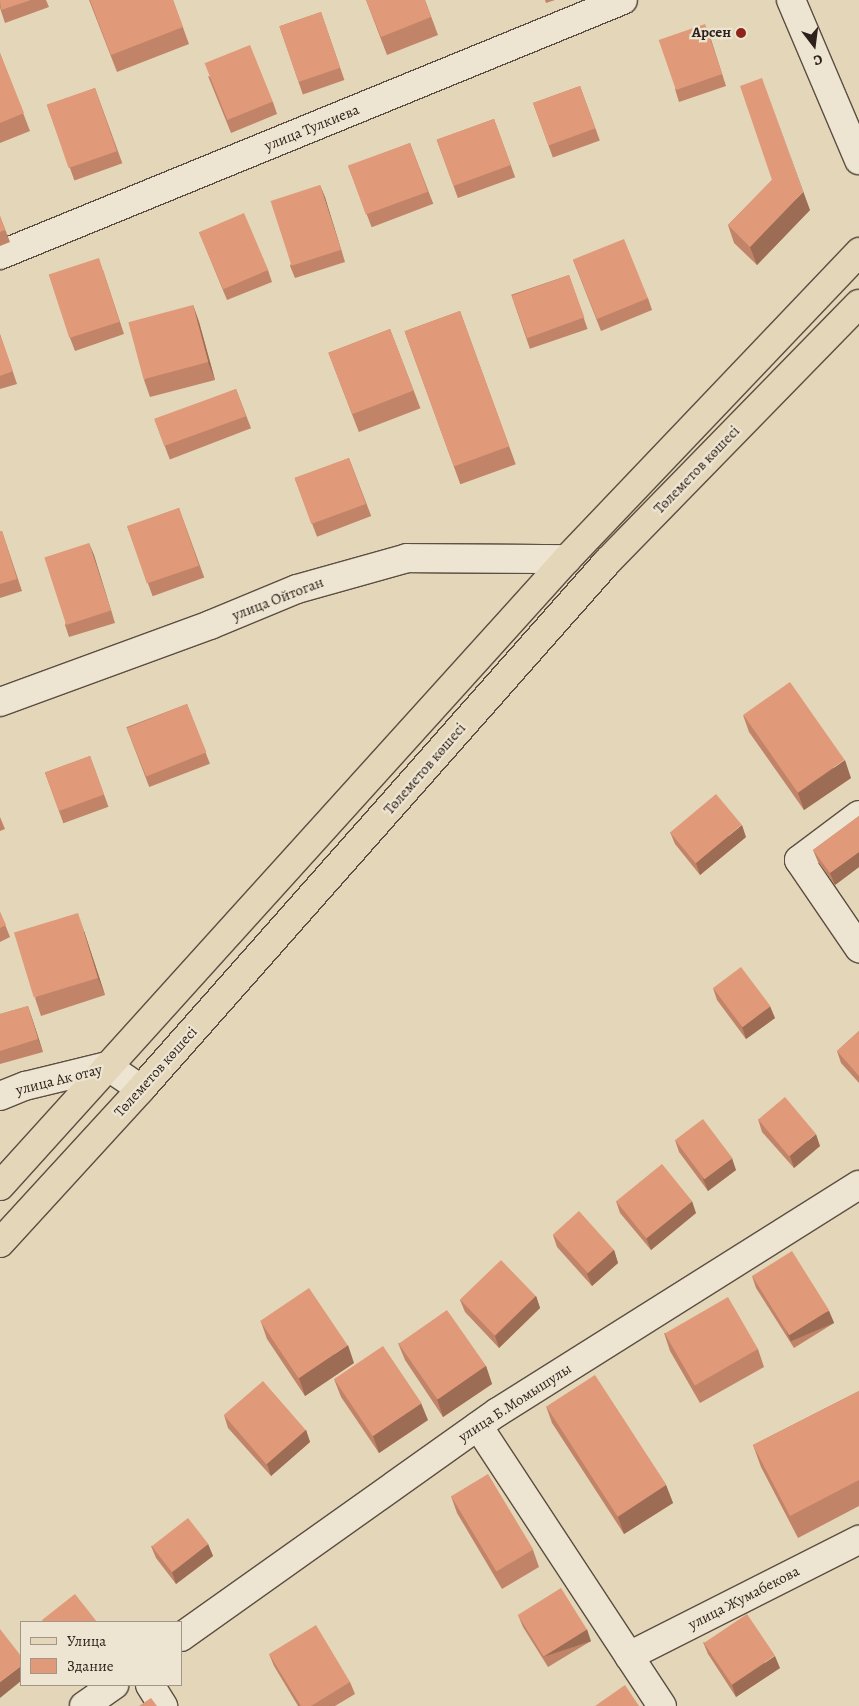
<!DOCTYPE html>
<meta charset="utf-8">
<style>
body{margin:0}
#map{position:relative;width:859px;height:1706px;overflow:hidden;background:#e4d6b8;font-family:Alegreya,serif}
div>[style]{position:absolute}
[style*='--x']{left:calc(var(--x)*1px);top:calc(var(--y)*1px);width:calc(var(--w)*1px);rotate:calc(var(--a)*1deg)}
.roads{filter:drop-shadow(1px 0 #5c4e42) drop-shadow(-1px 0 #5c4e42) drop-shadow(0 1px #5c4e42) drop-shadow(0 -1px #5c4e42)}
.minor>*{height:28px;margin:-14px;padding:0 14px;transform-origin:14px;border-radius:14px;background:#ede4d1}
.major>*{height:28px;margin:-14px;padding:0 14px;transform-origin:14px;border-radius:14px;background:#e4d6b8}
.wall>*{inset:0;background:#c18468;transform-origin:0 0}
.shaded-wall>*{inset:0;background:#9d6c55;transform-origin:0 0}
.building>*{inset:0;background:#e09a79;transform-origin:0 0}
.dots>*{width:14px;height:14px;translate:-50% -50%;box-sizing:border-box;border:2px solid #ede4d1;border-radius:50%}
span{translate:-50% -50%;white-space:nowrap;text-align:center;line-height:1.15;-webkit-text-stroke:4.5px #ede4d1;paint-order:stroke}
.poi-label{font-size:15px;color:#2e201a;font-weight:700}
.right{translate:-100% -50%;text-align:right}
.street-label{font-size:15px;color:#2e201a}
.legend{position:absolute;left:20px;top:1621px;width:162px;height:65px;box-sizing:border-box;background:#ede4d1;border:1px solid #a19688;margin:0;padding:6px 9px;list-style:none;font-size:15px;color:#2e201a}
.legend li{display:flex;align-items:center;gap:10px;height:25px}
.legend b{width:25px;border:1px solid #a19688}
.north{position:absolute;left:789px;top:20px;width:50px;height:50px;-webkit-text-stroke:4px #ede4d1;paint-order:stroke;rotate:165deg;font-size:14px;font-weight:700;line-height:20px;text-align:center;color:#2e201a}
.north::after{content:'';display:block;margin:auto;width:18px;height:22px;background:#2e201a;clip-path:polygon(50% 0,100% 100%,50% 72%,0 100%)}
</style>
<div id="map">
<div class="roads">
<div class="minor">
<i style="--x:791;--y:0;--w:174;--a:67"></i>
<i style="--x:0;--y:255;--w:673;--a:-22.26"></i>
<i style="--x:0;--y:702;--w:224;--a:-20.1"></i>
<i style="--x:210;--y:625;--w:94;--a:-22.5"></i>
<i style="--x:297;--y:589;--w:114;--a:-15.7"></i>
<i style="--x:407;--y:558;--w:160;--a:0.4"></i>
<i style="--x:859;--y:815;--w:75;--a:143.1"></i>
<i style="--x:799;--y:860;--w:107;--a:55.7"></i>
<i style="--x:0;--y:1096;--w:27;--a:-22"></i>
<i style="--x:25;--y:1086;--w:84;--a:-13.7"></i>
<i style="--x:107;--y:1066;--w:41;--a:34.1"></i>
<i style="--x:478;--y:1426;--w:335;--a:56.7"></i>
<i style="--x:181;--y:1637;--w:389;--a:-35.4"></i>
<i style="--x:498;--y:1412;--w:426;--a:-32.2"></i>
<i style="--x:629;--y:1656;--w:258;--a:-26.8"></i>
<i style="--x:150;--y:1685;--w:25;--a:58"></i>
<i style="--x:84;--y:1706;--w:37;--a:-35"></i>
</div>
<div class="major">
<i style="--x:0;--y:1186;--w:845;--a:-47.88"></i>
<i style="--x:567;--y:559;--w:424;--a:-46.4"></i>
<i style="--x:0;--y:1243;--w:209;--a:-47.5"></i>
<i style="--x:141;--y:1089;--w:705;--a:-48.51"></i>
<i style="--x:608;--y:561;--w:359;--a:-45.7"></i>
</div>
</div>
<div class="wall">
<i style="clip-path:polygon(0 0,46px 0,49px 7px,5px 23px,0 8px)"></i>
<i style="clip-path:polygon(89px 0,173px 0,189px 44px,117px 72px)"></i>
<i style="clip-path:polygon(366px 0,425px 0,438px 35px,387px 55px)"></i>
<i style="clip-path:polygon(545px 0,555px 0,546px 3px)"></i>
<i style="left:321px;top:12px;width:72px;height:44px;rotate:71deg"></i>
<i style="clip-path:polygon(710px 36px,726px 86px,679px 102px,675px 89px)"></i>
<i style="clip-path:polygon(0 53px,30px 131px,0 143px)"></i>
<i style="clip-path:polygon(208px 76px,273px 102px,277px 114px,231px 133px)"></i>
<i style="left:580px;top:86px;width:58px;height:50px;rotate:70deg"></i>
<i style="left:95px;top:88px;width:80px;height:51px;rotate:70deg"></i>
<i style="left:494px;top:119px;width:62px;height:61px;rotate:70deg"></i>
<i style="left:410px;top:143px;width:65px;height:66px;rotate:69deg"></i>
<i style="clip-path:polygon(772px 180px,810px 210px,757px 265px,734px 243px,728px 225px)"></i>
<i style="clip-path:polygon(320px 185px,345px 262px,295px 278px,290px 266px)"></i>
<i style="clip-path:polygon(0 216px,10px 242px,0 246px)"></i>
<i style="clip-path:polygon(199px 232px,268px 270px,272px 282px,227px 300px)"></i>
<i style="clip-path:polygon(573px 260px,648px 298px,652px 310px,601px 331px)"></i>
<i style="clip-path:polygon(103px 270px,124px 334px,75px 351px,70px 338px)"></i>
<i style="left:569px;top:275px;width:57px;height:61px;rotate:71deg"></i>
<i style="clip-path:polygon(193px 305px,199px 322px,215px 380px,150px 397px,144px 380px)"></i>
<i style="left:460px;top:311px;width:163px;height:59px;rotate:70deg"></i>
<i style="left:390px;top:329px;width:85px;height:66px;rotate:69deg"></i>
<i style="clip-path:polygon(0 334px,17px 384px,0 389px)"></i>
<i style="left:236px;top:389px;width:42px;height:87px;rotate:69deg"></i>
<i style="left:349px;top:458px;width:62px;height:58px;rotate:69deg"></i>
<i style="left:179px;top:508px;width:74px;height:55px;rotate:70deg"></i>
<i style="clip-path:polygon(0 531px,2px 531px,22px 591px,0 598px)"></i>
<i style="clip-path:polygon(89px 543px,115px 623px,69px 637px,65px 625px)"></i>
<i style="left:187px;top:704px;width:64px;height:65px;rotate:69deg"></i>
<i style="clip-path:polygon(743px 715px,851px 778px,804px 810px,749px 732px)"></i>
<i style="left:90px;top:756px;width:54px;height:48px;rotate:70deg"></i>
<i style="clip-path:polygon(859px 816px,859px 867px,835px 885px,818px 862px,813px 850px)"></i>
<i style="clip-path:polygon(0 817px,5px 829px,0 831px)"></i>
<i style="clip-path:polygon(670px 832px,746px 837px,700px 875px,675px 844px)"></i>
<i style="clip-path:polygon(0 912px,10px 937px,0 942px)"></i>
<i style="clip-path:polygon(84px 931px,105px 995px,41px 1016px,35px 998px)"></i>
<i style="clip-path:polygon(713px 988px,775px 1018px,746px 1039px,717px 1000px)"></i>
<i style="clip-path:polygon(28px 1006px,43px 1052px,0 1064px,0 1014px)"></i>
<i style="clip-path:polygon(859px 1031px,859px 1083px,841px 1063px,837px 1051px)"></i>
<i style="clip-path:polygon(758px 1119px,820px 1146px,794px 1168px,762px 1132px)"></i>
<i style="clip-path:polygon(675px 1140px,736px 1170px,708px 1191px,679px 1152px)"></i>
<i style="clip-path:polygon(616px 1201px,696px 1213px,651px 1250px,620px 1213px)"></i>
<i style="clip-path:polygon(553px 1235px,614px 1250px,618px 1263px,592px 1286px,557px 1247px)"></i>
<i style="clip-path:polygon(752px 1276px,829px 1311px,834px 1323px,794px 1348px,756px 1288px)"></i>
<i style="clip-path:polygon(536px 1296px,540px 1308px,499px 1348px,465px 1312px,460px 1300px)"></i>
<i style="clip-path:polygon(261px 1322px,354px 1363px,305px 1396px,267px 1339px)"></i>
<i style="clip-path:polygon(664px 1333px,758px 1349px,764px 1367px,700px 1403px,670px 1351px)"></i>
<i style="clip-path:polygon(398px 1343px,486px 1366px,492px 1384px,443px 1417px,405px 1360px)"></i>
<i style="clip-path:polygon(334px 1379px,428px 1420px,379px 1453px,341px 1397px)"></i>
<i style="clip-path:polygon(859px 1391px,859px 1506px,798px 1538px,761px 1467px,753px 1445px)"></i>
<i style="clip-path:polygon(546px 1406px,666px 1485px,673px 1503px,624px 1534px,552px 1423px)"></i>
<i style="clip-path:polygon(224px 1415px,306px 1430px,310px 1442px,271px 1476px,228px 1428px)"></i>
<i style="clip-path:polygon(451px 1496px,533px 1550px,539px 1567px,502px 1589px,457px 1513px)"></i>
<i style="clip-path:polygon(208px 1544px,213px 1556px,176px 1584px,156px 1558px,151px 1546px)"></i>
<i style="clip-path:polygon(518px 1615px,591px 1641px,548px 1667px,523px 1627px)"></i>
<i style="clip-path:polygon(703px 1642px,780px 1668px,736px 1697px,708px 1654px)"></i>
<i style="clip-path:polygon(269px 1654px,350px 1682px,355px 1694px,335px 1706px,298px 1706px,274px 1666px)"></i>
</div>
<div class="shaded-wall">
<i style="clip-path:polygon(762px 78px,810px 210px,757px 265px,750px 247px,803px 192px)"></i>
<i style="clip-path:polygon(320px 185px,325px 197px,345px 262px,341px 250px)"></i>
<i style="clip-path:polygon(193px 305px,199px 322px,215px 380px,208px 362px)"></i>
<i style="clip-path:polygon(89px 543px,94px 555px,115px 623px,111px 611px)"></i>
<i style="clip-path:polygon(845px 760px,851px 778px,804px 810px,798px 793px)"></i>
<i style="clip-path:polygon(742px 825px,746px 837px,700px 875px,696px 863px)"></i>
<i style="clip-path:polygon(859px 852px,859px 867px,835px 885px,830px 873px)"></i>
<i style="clip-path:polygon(78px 913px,84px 931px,105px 995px,98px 978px)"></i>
<i style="clip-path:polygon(28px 1006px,32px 1018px,43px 1052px,38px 1039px)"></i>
<i style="clip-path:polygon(770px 1006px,775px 1018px,746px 1039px,742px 1027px)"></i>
<i style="clip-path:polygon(816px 1134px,820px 1146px,794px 1168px,790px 1156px)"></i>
<i style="clip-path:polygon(732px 1158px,736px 1170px,708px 1191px,703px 1179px)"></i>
<i style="clip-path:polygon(692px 1201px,696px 1213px,651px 1250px,646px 1238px)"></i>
<i style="clip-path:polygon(614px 1250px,618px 1263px,592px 1286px,587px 1274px)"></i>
<i style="clip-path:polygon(536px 1296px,540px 1308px,499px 1348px,495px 1336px)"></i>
<i style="left:829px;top:1311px;width:13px;height:47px;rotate:67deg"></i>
<i style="clip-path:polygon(348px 1345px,354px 1363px,305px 1396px,299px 1378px)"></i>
<i style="clip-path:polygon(486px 1366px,492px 1384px,443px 1417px,437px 1399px)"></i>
<i style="clip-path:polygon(421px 1403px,428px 1420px,379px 1453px,373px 1436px)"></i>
<i style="clip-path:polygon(306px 1430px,310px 1442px,271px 1476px,267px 1464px)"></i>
<i style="clip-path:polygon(666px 1485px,673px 1503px,624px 1534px,618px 1517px)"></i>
<i style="clip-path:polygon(208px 1544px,213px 1556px,176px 1584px,172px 1572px)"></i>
<i style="left:587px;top:1629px;width:13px;height:50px;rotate:72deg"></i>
<i style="clip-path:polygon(775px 1656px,780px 1668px,736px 1697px,732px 1685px)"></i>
<i style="clip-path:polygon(21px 1666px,21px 1681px,0 1698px,0 1682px)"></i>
</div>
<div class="building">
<i style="clip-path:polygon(0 0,31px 0,1px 10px)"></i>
<i style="clip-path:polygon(90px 0,173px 0,183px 27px,111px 55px)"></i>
<i style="clip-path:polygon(366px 0,425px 0,431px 17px,381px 37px)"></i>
<i style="left:321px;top:12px;width:59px;height:44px;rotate:71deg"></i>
<i style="left:705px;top:24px;width:53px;height:49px;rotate:71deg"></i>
<i style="left:250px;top:45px;width:61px;height:49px;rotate:68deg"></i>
<i style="clip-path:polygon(0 53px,24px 113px,0 123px)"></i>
<i style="clip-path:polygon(762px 78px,803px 192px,750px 247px,728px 225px,772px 180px,740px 86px)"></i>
<i style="left:580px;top:86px;width:45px;height:50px;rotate:70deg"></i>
<i style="left:95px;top:88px;width:67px;height:51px;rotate:71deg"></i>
<i style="left:494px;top:119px;width:49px;height:61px;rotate:70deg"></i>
<i style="left:410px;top:143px;width:52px;height:66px;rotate:70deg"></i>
<i style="left:320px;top:185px;width:68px;height:52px;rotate:72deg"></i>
<i style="left:244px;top:213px;width:62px;height:49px;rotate:67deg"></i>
<i style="clip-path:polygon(0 216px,5px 230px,0 232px)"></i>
<i style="left:624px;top:239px;width:64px;height:55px;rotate:68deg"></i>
<i style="left:99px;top:258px;width:67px;height:53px;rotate:72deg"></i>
<i style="left:569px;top:275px;width:45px;height:61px;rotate:70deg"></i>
<i style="left:193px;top:305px;width:59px;height:67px;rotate:75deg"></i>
<i style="left:460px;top:311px;width:144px;height:59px;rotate:70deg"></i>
<i style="left:390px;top:329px;width:66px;height:66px;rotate:69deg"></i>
<i style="clip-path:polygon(0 335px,13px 371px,0 376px)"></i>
<i style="left:236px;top:389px;width:29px;height:87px;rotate:70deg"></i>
<i style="left:349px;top:458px;width:49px;height:58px;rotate:70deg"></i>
<i style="left:179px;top:508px;width:61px;height:55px;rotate:71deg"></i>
<i style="clip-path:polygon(0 531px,2px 531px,17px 579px,0 584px)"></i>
<i style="left:89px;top:543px;width:71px;height:47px;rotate:72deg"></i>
<i style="left:790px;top:682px;width:95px;height:57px;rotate:55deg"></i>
<i style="left:187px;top:704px;width:52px;height:65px;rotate:68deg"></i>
<i style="left:90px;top:756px;width:41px;height:48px;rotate:70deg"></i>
<i style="left:716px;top:794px;width:40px;height:60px;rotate:50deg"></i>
<i style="clip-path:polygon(859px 816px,859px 852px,830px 873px,813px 850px)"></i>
<i style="clip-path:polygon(0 912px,6px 925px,0 928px)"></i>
<i style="left:78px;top:913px;width:68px;height:67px;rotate:73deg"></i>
<i style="left:741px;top:967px;width:49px;height:35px;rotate:53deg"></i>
<i style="clip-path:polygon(28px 1006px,38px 1039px,0 1051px,0 1014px)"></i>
<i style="clip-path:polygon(859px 1031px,859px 1076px,837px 1051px)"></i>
<i style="left:785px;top:1097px;width:48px;height:35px;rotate:50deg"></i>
<i style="left:703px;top:1119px;width:49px;height:35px;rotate:53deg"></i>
<i style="left:662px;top:1164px;width:48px;height:59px;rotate:51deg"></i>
<i style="left:579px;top:1211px;width:52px;height:35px;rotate:48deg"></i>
<i style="left:792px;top:1251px;width:70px;height:47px;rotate:58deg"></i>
<i style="left:501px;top:1260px;width:50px;height:57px;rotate:46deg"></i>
<i style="left:309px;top:1288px;width:69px;height:59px;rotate:56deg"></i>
<i style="left:728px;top:1297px;width:60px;height:73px;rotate:60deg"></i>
<i style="left:447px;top:1310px;width:68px;height:59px;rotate:55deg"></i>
<i style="left:383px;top:1346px;width:69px;height:59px;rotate:56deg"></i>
<i style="left:595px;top:1375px;width:131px;height:58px;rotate:57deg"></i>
<i style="left:263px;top:1381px;width:65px;height:52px;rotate:49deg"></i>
<i style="clip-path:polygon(859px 1391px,859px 1480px,790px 1516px,753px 1445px)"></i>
<i style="left:488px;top:1474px;width:88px;height:43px;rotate:59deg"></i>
<i style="left:188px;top:1518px;width:33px;height:46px;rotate:52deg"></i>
<i style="left:561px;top:1588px;width:49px;height:51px;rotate:58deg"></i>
<i style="clip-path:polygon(75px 1594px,97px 1622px,43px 1622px,42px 1620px)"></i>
<i style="left:747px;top:1614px;width:50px;height:52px;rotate:56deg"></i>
<i style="clip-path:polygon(316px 1625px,350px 1682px,311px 1706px,301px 1706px,269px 1654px)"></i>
<i style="clip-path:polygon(0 1629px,21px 1656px,21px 1666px,0 1682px)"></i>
<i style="clip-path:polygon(625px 1685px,639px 1706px,595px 1706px)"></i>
<i style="clip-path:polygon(151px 1698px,157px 1706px,139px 1706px)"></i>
</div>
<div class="dots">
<i style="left:741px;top:33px;background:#8f2418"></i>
</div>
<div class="poi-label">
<span class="right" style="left:731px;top:33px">Арсен</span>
</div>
<div class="street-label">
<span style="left:312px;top:128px;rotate:-22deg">улица Тулкиева</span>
<span style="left:697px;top:470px;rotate:-46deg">Төлеметов көшесі</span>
<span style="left:278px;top:599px;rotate:-21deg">улица Ойтоган</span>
<span style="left:425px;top:769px;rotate:-49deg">Төлеметов көшесі</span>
<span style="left:156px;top:1072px;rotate:-48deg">Төлеметов көшесі</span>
<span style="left:59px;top:1080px;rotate:-14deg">улица Ак отау</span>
<span style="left:515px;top:1403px;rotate:-33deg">улица Б.Момышулы</span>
<span style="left:744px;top:1598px;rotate:-27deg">улица Жумабекова</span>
</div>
<ul class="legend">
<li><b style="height:6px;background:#e4d6b8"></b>Улица</li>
<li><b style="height:14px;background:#e09a79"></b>Здание</li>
</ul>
<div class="north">С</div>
</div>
